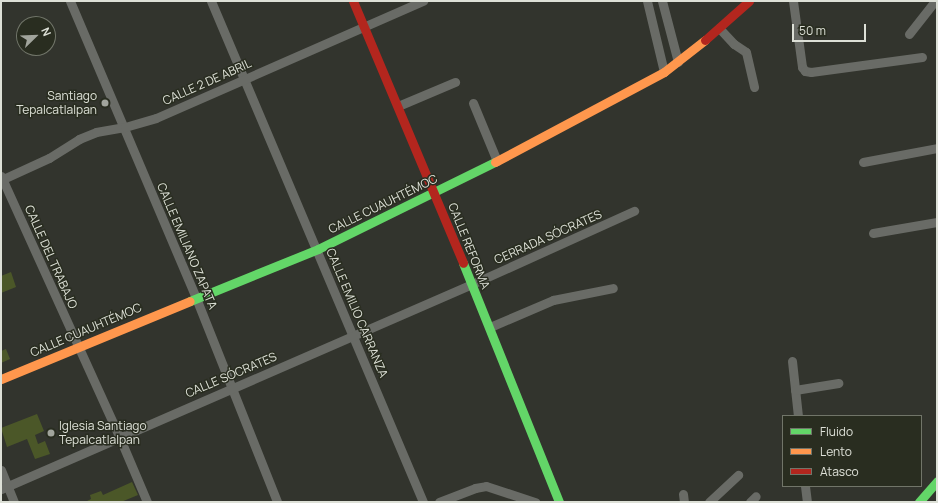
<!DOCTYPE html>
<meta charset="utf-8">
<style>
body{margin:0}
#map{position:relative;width:938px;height:503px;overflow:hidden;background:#32342d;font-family:Manrope,sans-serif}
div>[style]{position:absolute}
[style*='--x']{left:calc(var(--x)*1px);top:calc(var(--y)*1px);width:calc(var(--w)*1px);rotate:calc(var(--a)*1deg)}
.green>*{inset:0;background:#4b5728}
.street>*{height:9px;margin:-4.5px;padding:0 4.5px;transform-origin:4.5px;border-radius:4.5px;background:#696b66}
.fast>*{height:9px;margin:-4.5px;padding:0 4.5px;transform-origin:4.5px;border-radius:4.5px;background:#63d668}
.slow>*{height:9px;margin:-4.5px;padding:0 4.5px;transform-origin:4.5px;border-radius:4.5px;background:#ff974d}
.jam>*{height:9px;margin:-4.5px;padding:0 4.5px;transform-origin:4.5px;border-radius:4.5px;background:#b3261e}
.dots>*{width:11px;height:11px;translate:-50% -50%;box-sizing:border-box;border:2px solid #292d20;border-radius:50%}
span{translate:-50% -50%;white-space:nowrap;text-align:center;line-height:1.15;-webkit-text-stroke:3px #292d20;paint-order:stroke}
.street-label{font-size:12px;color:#dde0d7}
.poi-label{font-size:12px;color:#dde0d7}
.right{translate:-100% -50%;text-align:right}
.left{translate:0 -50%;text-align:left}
.frame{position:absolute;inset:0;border:2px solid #dde0d7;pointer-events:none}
.legend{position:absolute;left:782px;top:415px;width:140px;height:72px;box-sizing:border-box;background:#292d20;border:1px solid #717569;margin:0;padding:5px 7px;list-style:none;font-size:12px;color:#dde0d7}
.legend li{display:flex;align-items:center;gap:8px;height:20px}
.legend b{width:20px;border:1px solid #717569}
.north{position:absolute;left:16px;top:16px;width:40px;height:40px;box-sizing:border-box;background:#292d20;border:1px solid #717569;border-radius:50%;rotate:67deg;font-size:11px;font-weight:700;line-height:16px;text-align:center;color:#dde0d7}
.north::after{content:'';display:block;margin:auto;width:14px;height:18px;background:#a1a49c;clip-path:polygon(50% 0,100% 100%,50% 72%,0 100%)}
.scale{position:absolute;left:792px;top:24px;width:74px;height:18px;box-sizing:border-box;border:2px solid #dde0d7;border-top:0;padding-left:5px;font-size:12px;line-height:14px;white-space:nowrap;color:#dde0d7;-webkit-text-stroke:3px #292d20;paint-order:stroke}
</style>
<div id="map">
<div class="green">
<i style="clip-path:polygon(11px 272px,16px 287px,1px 293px,1px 276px)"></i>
<i style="clip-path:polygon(6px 349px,10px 359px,1px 363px,1px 351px)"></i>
<i style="clip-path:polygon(37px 414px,44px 431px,35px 435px,38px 444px,45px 441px,50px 454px,35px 459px,27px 439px,7px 447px,1px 428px)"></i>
<i style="clip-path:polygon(132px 482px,138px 495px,121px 502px,85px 502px,91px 499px,90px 495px,101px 491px,103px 495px)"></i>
</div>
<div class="street">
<i style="--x:70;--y:1;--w:323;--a:67"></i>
<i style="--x:196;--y:298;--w:219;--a:68.3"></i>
<i style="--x:211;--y:1;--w:544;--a:67.06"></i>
<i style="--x:647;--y:1;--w:73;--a:76.5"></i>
<i style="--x:662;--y:1;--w:63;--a:75.3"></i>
<i style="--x:793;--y:1;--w:67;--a:82.2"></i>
<i style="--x:802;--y:67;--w:5;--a:53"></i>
<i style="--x:805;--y:71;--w:6;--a:9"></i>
<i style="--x:811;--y:72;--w:112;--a:-7.7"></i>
<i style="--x:719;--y:28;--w:22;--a:47"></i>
<i style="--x:734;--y:44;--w:14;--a:34"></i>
<i style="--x:746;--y:52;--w:36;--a:77"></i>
<i style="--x:909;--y:34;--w:42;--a:-51.8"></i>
<i style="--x:473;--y:103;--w:63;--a:67.5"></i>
<i style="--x:398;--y:106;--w:62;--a:-22.8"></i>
<i style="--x:863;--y:162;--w:75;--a:-10.7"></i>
<i style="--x:1;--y:176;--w:286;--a:65.6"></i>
<i style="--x:119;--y:436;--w:72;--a:67"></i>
<i style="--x:1;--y:180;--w:53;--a:-24.6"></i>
<i style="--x:49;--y:158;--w:36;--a:-32"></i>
<i style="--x:79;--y:139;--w:18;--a:-22"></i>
<i style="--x:96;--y:132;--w:29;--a:-10"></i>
<i style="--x:125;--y:127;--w:32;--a:-16"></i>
<i style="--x:156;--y:118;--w:292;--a:-23.7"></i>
<i style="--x:873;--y:233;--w:65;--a:-9.8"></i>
<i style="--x:490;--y:327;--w:69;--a:-23.2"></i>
<i style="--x:553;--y:300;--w:61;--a:-11.3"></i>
<i style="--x:792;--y:361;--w:55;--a:83.8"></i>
<i style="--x:795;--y:390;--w:44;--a:-9.2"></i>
<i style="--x:1;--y:470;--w:35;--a:68"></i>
<i style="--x:805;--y:486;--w:16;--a:83"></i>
<i style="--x:1;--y:489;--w:514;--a:-23.52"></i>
<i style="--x:472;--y:284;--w:178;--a:-24.3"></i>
<i style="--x:683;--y:494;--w:8;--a:83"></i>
<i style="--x:439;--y:502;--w:39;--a:-21"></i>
<i style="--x:475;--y:488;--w:11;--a:-10"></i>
<i style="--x:486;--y:486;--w:52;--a:18.1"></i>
<i style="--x:709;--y:502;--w:40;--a:-43"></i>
<i style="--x:750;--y:502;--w:8;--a:-45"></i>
</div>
<div class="fast">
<i style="--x:463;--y:263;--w:258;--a:68.1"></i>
<i style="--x:190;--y:301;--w:138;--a:-22.1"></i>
<i style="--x:318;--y:249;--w:197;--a:-26.2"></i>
<i style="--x:919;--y:502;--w:28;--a:-49"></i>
</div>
<div class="slow">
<i style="--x:495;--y:162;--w:191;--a:-28"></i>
<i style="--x:664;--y:72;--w:52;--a:-38"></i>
<i style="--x:1;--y:379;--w:204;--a:-22.4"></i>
</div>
<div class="jam">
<i style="--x:353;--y:1;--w:284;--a:67.2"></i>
<i style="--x:705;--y:40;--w:59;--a:-41.6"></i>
</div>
<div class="dots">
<i style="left:105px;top:103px;background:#a1a49c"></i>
<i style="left:51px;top:433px;background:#a1a49c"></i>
</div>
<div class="street-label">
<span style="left:207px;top:82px;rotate:-24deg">CALLE 2 DE ABRIL</span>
<span style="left:383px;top:204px;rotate:-26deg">CALLE CUAUHTÉMOC</span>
<span style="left:548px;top:237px;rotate:-24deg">CERRADA SÓCRATES</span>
<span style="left:187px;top:246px;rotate:67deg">CALLE EMILIANO ZAPATA</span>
<span style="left:469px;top:246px;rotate:68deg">CALLE REFORMA</span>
<span style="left:51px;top:257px;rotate:66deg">CALLE DEL TRABAJO</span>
<span style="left:357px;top:313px;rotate:67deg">CALLE EMILIO CARRANZA</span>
<span style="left:86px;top:330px;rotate:-23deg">CALLE CUAUHTÉMOC</span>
<span style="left:231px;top:375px;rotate:-23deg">CALLE SÓCRATES</span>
</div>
<div class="poi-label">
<span class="right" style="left:97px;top:103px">Santiago<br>Tepalcatlalpan</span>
<span class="left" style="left:59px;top:433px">Iglesia Santiago<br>Tepalcatlalpan</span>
</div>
<div class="frame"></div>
<ul class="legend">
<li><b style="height:5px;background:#63d668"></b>Fluido</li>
<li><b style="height:5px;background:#ff974d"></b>Lento</li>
<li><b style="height:5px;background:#b3261e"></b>Atasco</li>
</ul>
<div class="north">N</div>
<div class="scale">50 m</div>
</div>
